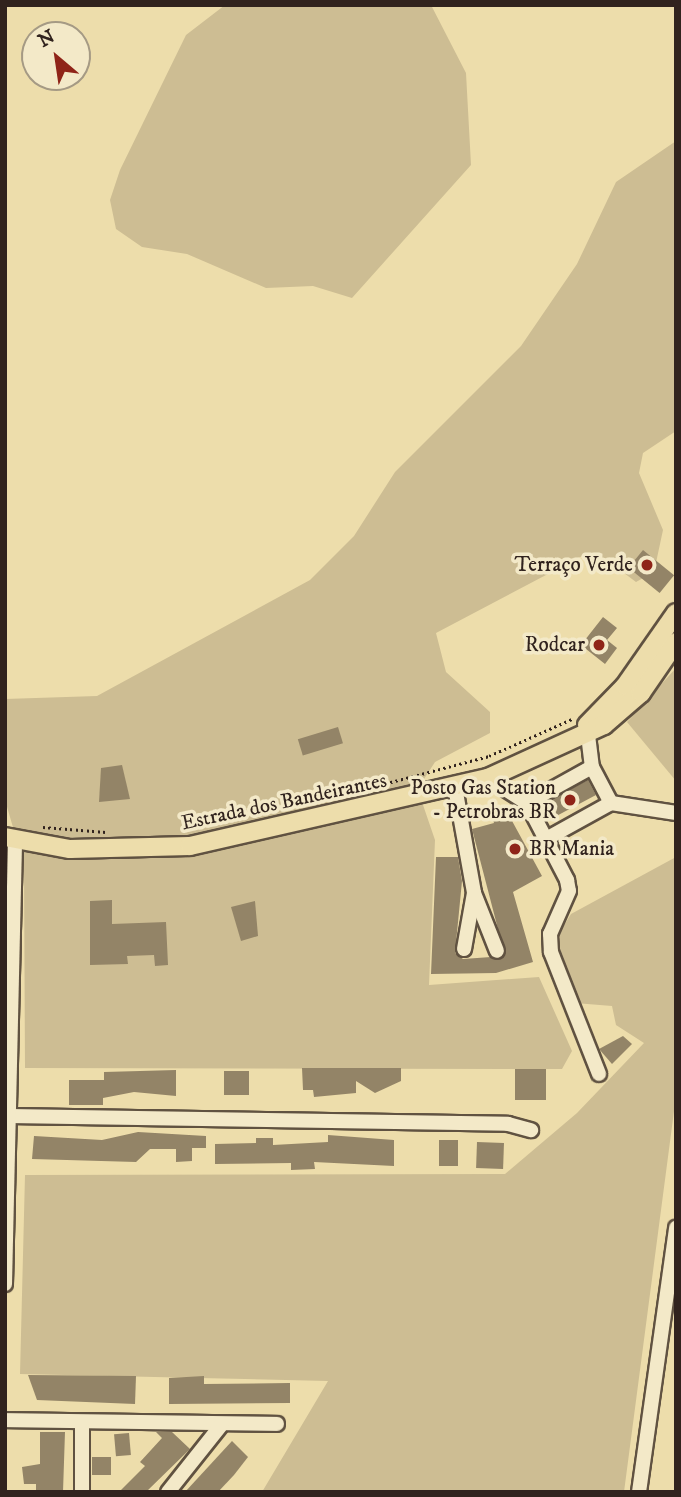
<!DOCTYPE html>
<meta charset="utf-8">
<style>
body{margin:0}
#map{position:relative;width:681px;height:1497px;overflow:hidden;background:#edddab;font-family:"IM FELL DW Pica",serif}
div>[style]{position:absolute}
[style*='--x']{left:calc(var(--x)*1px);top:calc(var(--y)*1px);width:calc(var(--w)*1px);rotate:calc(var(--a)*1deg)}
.green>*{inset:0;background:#cdbd93}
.building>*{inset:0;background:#938467;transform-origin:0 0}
.path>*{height:2.5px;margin-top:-1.25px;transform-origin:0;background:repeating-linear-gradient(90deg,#31231e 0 2px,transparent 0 5.5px)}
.roads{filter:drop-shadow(2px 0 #605241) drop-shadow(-2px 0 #605241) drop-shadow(0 2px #605241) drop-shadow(0 -2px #605241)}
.minor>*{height:14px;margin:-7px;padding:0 7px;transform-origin:7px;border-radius:7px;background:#f3e9c8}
.major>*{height:18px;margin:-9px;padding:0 9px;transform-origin:9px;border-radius:9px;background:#edddab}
.dots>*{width:19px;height:19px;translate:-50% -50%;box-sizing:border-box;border:4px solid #f3e9c8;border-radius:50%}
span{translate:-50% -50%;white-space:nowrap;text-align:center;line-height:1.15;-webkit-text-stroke:7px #f3e9c8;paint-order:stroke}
.poi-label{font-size:21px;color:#31231e}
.right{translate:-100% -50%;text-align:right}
.left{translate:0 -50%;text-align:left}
.street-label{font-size:21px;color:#31231e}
.frame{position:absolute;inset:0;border:7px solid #31231e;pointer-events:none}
.north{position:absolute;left:21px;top:21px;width:70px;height:70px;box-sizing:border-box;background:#f3e9c8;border:2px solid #a59a84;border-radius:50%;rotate:331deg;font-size:19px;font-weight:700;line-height:28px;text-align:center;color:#31231e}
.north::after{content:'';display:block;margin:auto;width:24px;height:32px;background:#8f2418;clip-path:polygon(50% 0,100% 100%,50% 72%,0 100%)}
</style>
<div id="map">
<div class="green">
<i style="clip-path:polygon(225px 5px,431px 5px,466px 73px,471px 165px,352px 298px,313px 286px,266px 288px,187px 254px,142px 247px,116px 229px,110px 200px,120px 170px,186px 35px)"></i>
<i style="clip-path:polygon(676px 141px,676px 431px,643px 453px,639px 473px,663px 530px,654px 572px,636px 582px,604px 558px,584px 555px,436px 633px,446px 672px,490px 712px,490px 733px,435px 762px,424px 779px,422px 802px,435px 840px,429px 985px,539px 977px,572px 1051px,562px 1069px,25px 1068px,24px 865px,5px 800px,5px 699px,97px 696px,310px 580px,354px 536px,395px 472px,521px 346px,577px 264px,616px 182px)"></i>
<i style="clip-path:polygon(676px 668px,676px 781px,627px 722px)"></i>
<i style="clip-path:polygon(676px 857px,676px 1096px,624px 1492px,262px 1492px,328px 1381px,20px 1374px,25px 1175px,505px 1174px,577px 1113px,644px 1043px,616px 1025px,612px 1006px,575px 1003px,558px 955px,560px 932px,571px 914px)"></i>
</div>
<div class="building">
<i style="left:643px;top:550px;width:40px;height:23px;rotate:39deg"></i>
<i style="clip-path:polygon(603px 617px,617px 628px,607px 640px,617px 648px,605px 664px,581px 645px)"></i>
<i style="left:338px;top:727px;width:17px;height:42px;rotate:73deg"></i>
<i style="clip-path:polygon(122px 765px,130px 799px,99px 802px,101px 768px)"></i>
<i style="left:588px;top:780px;width:17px;height:56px;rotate:62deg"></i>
<i style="clip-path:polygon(505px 808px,542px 876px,513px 892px,533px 962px,496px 973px,431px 974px,436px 857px,458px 857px,462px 881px,455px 953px,463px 959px,505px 956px,472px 829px,494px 823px,491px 813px)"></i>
<i style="clip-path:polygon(112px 900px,112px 924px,166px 922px,168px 965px,155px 966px,154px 955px,127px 956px,128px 964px,90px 965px,90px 901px)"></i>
<i style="clip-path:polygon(255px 901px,258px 936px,241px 941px,231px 907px)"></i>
<i style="clip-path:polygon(623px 1036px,632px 1044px,612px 1064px,599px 1049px)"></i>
<i style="clip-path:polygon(302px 1068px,401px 1068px,401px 1081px,375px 1093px,356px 1081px,356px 1093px,314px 1097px,313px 1090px,303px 1090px)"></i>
<i style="left:515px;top:1069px;width:31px;height:31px"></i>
<i style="clip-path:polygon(176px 1070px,176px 1096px,134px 1092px,103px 1098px,103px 1105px,69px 1105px,69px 1080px,104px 1080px,104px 1072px)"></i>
<i style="left:224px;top:1071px;width:25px;height:24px"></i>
<i style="clip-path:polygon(138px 1132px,206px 1136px,206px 1148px,192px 1148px,192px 1161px,176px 1162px,176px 1149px,150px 1149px,136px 1162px,32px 1159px,34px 1136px,102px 1140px)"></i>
<i style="clip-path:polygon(328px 1135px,394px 1140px,394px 1166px,314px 1162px,315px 1169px,291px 1170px,291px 1163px,215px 1164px,215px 1144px,256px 1143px,256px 1138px,273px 1138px,273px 1145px,328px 1142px)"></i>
<i style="left:439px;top:1140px;width:19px;height:26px"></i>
<i style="left:477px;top:1142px;width:27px;height:26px;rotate:2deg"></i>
<i style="clip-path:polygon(28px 1375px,136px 1376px,135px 1404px,37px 1400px)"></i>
<i style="clip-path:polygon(204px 1376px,204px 1384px,290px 1383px,290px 1403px,169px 1404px,169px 1378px)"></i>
<i style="clip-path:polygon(40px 1432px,65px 1432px,63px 1492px,36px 1492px,36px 1484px,24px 1484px,22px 1467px,40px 1464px)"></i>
<i style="clip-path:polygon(156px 1432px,172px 1432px,190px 1449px,146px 1492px,119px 1492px,145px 1466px,140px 1462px,162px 1438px)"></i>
<i style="left:129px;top:1433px;width:22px;height:15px;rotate:85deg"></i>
<i style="clip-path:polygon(232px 1441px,248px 1457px,234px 1475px,218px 1492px,185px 1492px)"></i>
<i style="left:92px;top:1457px;width:19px;height:18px"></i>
</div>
<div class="path">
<i style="--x:353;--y:792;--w:141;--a:-14.8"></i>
<i style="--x:489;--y:756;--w:91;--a:-24"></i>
<i style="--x:43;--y:827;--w:63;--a:4.5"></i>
</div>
<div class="roads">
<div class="minor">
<i style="--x:588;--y:735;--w:32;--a:83"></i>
<i style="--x:592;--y:767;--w:41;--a:62.2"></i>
<i style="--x:611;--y:803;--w:66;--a:8.7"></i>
<i style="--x:488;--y:778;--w:46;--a:32.7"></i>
<i style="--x:527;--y:803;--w:87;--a:62.5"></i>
<i style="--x:567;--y:880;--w:11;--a:80"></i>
<i style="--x:569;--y:891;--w:47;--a:113.8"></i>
<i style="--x:550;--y:934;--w:18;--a:87"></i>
<i style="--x:551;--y:952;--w:131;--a:68.5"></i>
<i style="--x:455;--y:787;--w:108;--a:79.8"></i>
<i style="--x:474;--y:893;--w:62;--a:68.4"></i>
<i style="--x:527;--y:803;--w:74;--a:-29"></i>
<i style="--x:546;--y:839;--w:74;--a:-29"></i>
<i style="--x:464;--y:949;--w:57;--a:-79.9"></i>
<i style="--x:9;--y:1116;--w:499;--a:0.9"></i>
<i style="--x:508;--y:1124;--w:24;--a:15"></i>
<i style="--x:5;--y:1284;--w:445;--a:-88.7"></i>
<i style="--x:5;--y:1420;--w:272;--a:0.8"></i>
<i style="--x:82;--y:1492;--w:70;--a:-90"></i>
<i style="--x:168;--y:1492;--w:87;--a:-51.5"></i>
<i style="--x:639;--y:1492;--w:267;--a:-82"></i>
</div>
<div class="major">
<i style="--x:587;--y:725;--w:54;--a:-45.7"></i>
<i style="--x:625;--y:686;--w:89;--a:-55.1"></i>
<i style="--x:5;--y:837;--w:66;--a:10.5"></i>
<i style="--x:70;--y:849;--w:120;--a:-1.4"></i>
<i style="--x:190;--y:846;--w:306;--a:-12.9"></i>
<i style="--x:488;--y:778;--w:128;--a:-24.6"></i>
<i style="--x:604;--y:725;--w:49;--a:-40.9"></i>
<i style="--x:641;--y:693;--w:62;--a:-55.5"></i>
</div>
</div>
<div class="dots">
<i style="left:647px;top:565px;background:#8f2418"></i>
<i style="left:599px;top:645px;background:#8f2418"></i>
<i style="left:570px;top:800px;background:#8f2418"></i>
<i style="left:515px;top:849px;background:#8f2418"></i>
</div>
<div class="poi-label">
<span class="right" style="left:633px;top:565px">Terraço Verde</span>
<span class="right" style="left:585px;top:645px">Rodcar</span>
<span class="right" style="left:556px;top:800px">Posto Gas Station<br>- Petrobras BR</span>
<span class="left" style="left:529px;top:849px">BR Mania</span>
</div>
<div class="street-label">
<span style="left:284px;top:802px;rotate:-12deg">Estrada dos Bandeirantes</span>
</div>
<div class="frame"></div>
<div class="north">N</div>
</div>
